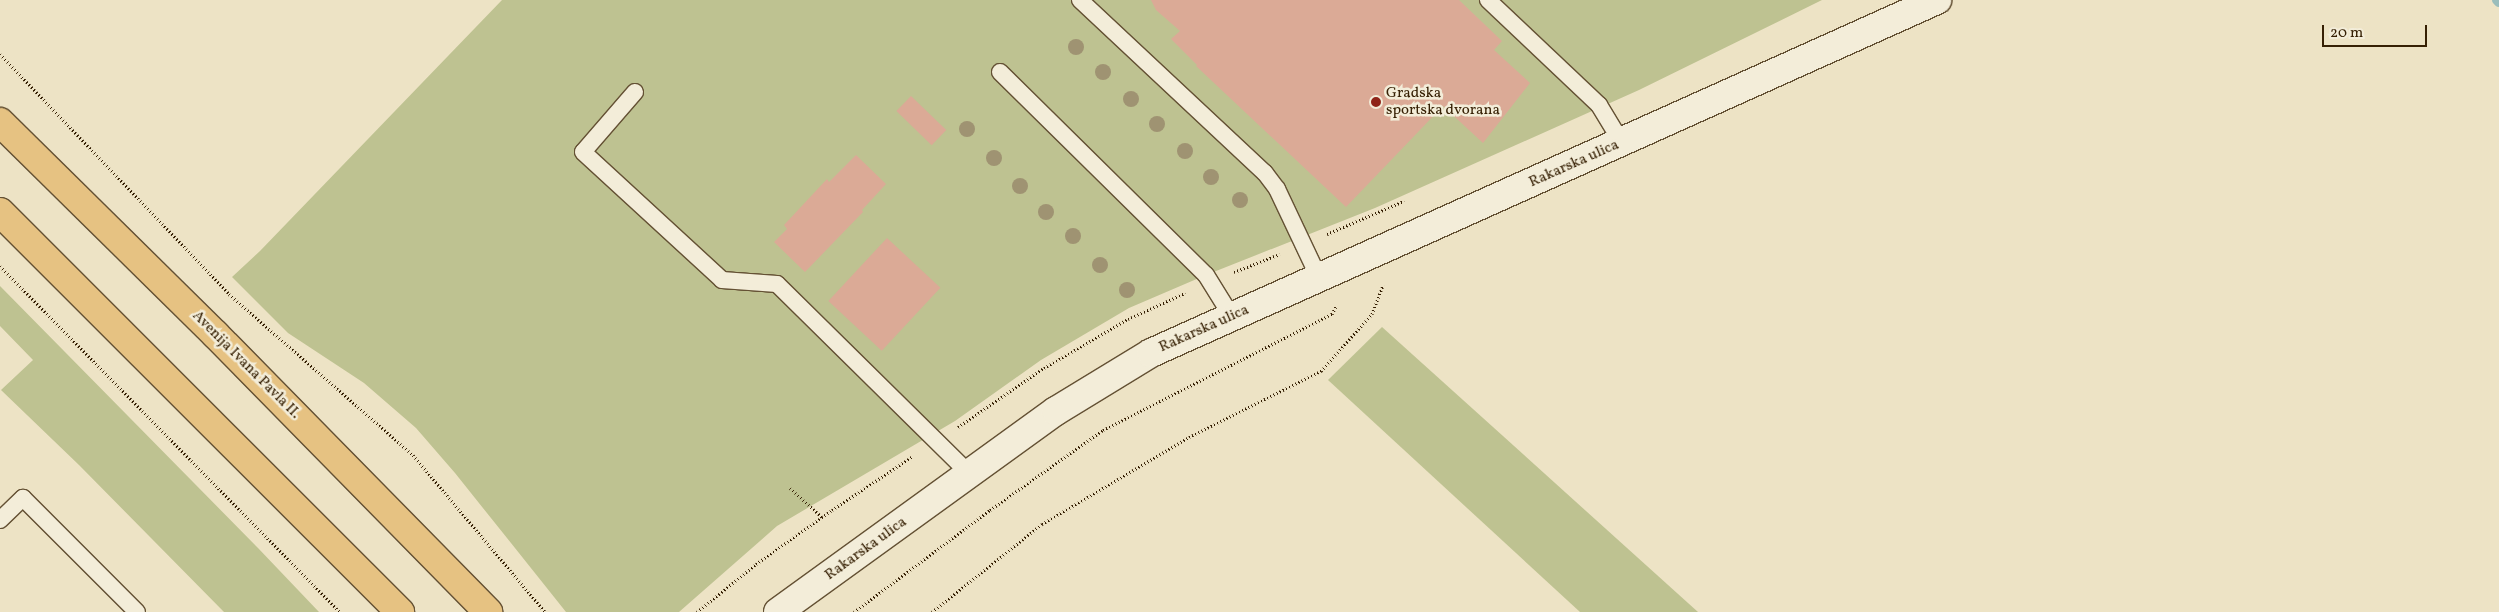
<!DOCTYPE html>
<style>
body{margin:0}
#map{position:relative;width:2499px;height:612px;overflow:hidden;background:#ede3c5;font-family:Vollkorn,serif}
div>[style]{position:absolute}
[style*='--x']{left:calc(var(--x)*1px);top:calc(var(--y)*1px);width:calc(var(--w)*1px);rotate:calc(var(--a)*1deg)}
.green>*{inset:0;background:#bec291}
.stream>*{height:10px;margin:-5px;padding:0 5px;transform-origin:5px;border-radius:5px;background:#9abdbb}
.building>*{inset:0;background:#dbaa96;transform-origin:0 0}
.path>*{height:3px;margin-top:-1.5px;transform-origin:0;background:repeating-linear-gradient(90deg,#362004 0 1px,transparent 0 3.5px)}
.roads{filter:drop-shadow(1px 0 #645134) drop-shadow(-1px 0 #645134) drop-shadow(0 1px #645134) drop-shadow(0 -1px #645134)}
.service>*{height:16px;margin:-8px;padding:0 8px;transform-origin:8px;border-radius:8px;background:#f3edd9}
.secondary>*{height:28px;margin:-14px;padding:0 14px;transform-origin:14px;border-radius:14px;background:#f3edd9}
.primary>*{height:28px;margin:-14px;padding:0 14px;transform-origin:14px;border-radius:14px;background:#e6c282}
.trees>*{width:16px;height:16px;margin:-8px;border-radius:50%;background:#9f9372}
.dots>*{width:14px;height:14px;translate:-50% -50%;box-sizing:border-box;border:2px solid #f3edd9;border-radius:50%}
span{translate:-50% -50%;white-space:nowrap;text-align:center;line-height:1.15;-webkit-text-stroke:5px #f3edd9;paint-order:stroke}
.poi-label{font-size:15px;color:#362004}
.left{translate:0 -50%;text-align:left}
.street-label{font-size:15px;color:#362004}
.scale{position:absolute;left:2322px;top:25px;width:105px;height:22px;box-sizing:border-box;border:2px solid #362004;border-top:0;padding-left:6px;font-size:15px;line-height:18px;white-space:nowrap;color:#362004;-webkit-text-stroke:4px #f3edd9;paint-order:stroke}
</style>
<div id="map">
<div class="green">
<i style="clip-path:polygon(502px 0,1822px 0,1639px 90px,1375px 208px,1206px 275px,1129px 308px,1041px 360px,955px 421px,777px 526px,679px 612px,566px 612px,455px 473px,416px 428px,364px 383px,288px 333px,232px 277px,260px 251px)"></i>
<i style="clip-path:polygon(0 286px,258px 548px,319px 612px,224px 612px,79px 465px,1px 390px,33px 360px,0 326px)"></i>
<i style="clip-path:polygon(1382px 327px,1698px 612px,1580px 612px,1328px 380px)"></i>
</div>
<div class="stream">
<i style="--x:2497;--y:0;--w:3;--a:45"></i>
</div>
<div class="building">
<i style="clip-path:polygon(1151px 0,1459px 0,1502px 41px,1494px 50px,1530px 83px,1483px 143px,1443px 106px,1346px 207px,1196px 66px,1197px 65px,1171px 39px,1180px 31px,1156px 10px)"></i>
<i style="left:911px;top:96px;width:49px;height:21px;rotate:44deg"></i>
<i style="clip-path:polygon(856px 155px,886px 184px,862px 210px,863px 212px,805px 272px,774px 242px,787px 229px,784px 225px,827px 179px,829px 182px)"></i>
<i style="left:887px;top:238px;width:73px;height:86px;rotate:43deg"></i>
</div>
<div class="path">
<i style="--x:0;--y:54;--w:332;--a:46.3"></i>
<i style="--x:229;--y:294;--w:244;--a:41.2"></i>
<i style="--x:413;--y:455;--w:205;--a:49.9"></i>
<i style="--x:1327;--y:234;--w:84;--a:-23.2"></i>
<i style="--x:0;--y:266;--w:485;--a:45.5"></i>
<i style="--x:1234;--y:272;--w:49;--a:-21.4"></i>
<i style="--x:958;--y:427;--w:104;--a:-34.5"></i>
<i style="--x:1044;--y:368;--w:97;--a:-30.3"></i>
<i style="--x:1128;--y:319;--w:63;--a:-24.5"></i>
<i style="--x:790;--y:488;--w:43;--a:42.2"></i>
<i style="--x:697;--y:612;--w:76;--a:-39.1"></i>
<i style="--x:756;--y:564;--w:93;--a:-35.4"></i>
<i style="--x:832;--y:510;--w:97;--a:-33.7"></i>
<i style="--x:854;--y:612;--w:170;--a:-36.9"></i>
<i style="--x:990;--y:510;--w:138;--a:-35.3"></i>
<i style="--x:1103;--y:430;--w:257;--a:-26.9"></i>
<i style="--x:1332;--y:314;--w:9;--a:-63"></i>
<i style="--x:932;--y:612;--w:141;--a:-38.7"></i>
<i style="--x:1042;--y:524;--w:171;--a:-30.6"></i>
<i style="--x:1189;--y:437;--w:148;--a:-26.6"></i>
<i style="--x:1321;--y:371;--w:76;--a:-48.2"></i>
<i style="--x:1372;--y:314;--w:31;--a:-69"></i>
</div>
<div class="roads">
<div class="service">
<i style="--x:1080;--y:0;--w:253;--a:43.1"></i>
<i style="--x:1265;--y:173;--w:20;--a:53"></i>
<i style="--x:1277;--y:189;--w:98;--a:64.7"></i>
<i style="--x:1488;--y:0;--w:153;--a:43.4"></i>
<i style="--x:1599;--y:105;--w:44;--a:58.8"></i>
<i style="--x:1000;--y:72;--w:289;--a:44.6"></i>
<i style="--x:1206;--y:275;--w:49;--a:58.2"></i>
<i style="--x:635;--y:92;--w:79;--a:130.9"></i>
<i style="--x:583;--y:152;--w:189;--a:42.6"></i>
<i style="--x:722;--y:280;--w:55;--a:4.2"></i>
<i style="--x:777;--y:284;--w:271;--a:44.6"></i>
<i style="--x:0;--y:520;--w:32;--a:-44"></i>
<i style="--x:23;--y:498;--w:161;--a:45"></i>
</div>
<div class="secondary">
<i style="--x:778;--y:612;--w:343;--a:-35.9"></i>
<i style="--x:1056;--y:411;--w:111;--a:-31.4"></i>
<i style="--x:1151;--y:353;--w:862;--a:-24.19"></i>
</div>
<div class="primary">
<i style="--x:0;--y:122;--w:302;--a:44.6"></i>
<i style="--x:215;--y:334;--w:390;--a:45.5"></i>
<i style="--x:0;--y:212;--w:566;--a:45"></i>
</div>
</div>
<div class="trees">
<i style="left:1076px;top:47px"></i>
<i style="left:1103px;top:72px"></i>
<i style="left:1131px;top:99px"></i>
<i style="left:1157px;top:124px"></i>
<i style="left:967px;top:129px"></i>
<i style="left:1185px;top:151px"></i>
<i style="left:994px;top:158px"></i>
<i style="left:1211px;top:177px"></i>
<i style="left:1020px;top:186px"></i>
<i style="left:1240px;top:200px"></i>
<i style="left:1046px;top:212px"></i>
<i style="left:1073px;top:236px"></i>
<i style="left:1100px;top:265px"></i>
<i style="left:1127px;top:290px"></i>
</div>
<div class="dots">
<i style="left:1376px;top:102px;background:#8f2418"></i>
</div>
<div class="poi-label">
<span class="left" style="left:1386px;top:102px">Gradska<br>sportska dvorana</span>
</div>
<div class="street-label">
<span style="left:1574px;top:164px;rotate:-24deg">Rakarska ulica</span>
<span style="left:1204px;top:329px;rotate:-24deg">Rakarska ulica</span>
<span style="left:246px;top:365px;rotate:45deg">Avenija Ivana Pavla II.</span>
<span style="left:866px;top:549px;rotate:-36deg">Rakarska ulica</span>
</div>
<div class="scale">20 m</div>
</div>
